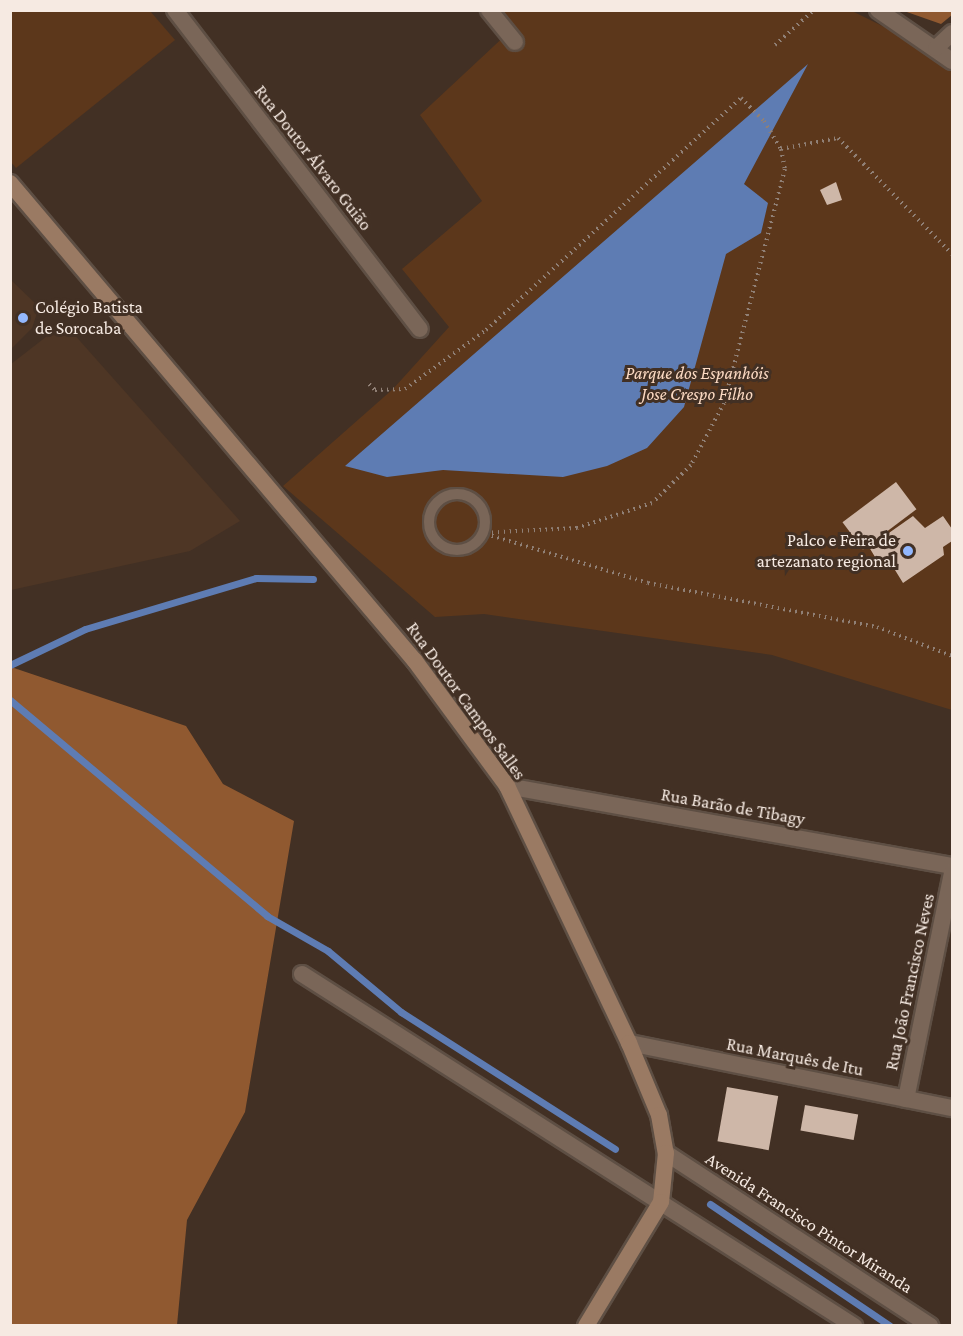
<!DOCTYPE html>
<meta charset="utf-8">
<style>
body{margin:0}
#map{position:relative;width:963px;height:1336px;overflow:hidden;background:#423024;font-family:"Crimson Pro",serif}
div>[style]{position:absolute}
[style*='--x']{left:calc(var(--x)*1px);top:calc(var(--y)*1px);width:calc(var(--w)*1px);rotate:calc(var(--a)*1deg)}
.built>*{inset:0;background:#4e3625}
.green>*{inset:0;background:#5c371b}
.forest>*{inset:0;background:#905930}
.water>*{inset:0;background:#5e7cb3}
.stream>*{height:7px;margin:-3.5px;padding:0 3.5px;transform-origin:3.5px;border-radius:3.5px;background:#5e7cb3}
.building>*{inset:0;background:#ceb7a8;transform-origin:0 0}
.path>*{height:4px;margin-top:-2px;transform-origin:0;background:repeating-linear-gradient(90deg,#908076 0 1.5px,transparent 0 6px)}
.roads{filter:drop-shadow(2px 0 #5e4f44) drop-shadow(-2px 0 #5e4f44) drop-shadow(0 2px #5e4f44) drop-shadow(0 -2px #5e4f44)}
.service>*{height:10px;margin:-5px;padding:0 5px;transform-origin:5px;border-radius:5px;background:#7a6658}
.service>.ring{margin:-5px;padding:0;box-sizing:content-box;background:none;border:10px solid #7a6658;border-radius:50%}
.minor>*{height:16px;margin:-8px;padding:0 8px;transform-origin:8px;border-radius:8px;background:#7a6658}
.tertiary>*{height:16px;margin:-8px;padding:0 8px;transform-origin:8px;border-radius:8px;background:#7a6658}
.secondary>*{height:16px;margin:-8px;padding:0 8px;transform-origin:8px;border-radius:8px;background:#9a7a63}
.dots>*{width:16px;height:16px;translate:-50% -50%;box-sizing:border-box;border:3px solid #423024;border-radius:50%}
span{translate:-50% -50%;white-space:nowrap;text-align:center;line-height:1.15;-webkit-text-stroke:6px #423024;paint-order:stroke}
.street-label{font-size:18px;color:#f6eae2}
.poi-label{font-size:18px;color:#f6eae2}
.left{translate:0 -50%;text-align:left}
.right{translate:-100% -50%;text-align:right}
.park-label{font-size:18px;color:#fcdac3;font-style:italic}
.frame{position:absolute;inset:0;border:12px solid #f6eae2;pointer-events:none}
</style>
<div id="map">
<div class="built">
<i style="clip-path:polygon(11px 280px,39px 307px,32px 328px,11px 349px)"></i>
<i style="clip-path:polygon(64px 323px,240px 521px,190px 551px,11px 590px,11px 364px)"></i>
</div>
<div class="green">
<i style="clip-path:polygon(10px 11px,150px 11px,175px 40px,16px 168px,10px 161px)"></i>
<i style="clip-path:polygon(497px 11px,852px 11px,939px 54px,952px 73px,952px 710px,772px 655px,484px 614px,435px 617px,283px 486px,393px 389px,449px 327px,402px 269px,482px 201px,420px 115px,510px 31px)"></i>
</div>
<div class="forest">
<i style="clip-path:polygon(904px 11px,952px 11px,952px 15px,941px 24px)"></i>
<i style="clip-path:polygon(11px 667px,186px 726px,223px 784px,294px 821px,245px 1112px,187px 1220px,177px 1325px,11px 1325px)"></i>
</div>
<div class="water">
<i style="clip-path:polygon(808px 64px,744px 184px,768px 203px,761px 233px,726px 254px,684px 407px,647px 448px,607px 466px,563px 477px,443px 470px,387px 477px,345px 466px)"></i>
</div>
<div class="stream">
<i style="--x:10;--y:665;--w:83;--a:-25.6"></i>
<i style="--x:85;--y:629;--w:178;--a:-16.6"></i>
<i style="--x:256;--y:578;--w:57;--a:1"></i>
<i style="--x:10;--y:700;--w:336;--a:40"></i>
<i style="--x:267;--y:916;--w:70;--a:29.8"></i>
<i style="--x:328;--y:951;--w:95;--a:39.9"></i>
<i style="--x:401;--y:1012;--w:254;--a:32.6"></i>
<i style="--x:710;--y:1204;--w:217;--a:34.1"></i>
</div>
<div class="building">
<i style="clip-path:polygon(836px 182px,842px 200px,827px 205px,820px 190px)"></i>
<i style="left:896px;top:482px;width:34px;height:67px;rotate:53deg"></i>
<i style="clip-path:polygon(913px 516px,925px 528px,943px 516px,952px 529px,952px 541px,943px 547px,944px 555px,903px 583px,887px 557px,878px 562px,869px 547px)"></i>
<i style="left:727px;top:1087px;width:52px;height:55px;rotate:10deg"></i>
<i style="left:805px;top:1105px;width:54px;height:26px;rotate:10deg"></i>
</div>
<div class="path">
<i style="--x:775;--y:45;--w:52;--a:-41.9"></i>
<i style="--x:781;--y:149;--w:58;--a:-10.9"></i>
<i style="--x:838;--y:138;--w:163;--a:45.5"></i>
<i style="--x:369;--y:384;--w:8;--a:45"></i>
<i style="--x:375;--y:390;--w:30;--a:-2"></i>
<i style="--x:405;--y:389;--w:100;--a:-36.1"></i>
<i style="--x:486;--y:330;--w:345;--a:-42.3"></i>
<i style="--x:741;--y:98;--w:33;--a:45"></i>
<i style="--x:764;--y:121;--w:33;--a:59"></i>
<i style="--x:781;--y:149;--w:20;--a:79"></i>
<i style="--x:785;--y:169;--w:242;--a:104.6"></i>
<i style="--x:724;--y:403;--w:70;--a:118"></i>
<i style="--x:691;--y:465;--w:54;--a:135.7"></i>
<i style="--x:652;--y:503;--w:79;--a:161.6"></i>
<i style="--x:577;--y:528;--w:94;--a:177"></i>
<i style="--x:486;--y:534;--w:169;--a:16.8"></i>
<i style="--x:648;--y:583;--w:233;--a:10.9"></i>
<i style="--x:877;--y:627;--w:80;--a:21.1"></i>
</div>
<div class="roads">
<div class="service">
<i class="ring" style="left:429px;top:494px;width:46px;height:46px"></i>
</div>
<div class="minor">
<i style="--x:175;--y:10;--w:402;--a:52.5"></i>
<i style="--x:489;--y:10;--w:41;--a:50.9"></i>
<i style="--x:878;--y:10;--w:90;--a:34.6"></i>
<i style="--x:936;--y:48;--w:22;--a:-43"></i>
<i style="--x:507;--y:786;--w:452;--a:10.2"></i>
<i style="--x:302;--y:974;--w:655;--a:32.52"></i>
<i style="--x:906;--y:1099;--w:231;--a:-78.5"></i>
<i style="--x:666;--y:1153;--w:316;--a:33.2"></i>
</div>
<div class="tertiary">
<i style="--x:629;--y:1043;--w:329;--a:11.4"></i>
</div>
<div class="secondary">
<i style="--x:10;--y:183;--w:627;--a:49.73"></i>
<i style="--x:415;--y:661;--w:155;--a:53.6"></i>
<i style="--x:507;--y:786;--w:284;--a:64.6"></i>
<i style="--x:629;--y:1043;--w:78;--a:67.4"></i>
<i style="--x:659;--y:1115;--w:39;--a:80"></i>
<i style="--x:666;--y:1153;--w:49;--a:95.8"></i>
<i style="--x:661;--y:1202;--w:145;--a:121.2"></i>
</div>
</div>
<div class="dots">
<i style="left:23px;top:318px;background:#92b7fd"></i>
<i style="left:908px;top:551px;background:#92b7fd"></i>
</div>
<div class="street-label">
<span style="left:313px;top:158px;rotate:52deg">Rua Doutor Álvaro Guião</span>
<span style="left:466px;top:701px;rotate:54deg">Rua Doutor Campos Salles</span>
<span style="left:733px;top:807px;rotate:10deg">Rua Barão de Tibagy</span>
<span style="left:910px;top:982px;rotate:-78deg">Rua João Francisco Neves</span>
<span style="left:795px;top:1057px;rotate:11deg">Rua Marquês de Itu</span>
<span style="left:809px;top:1223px;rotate:33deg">Avenida Francisco Pintor Miranda</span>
</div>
<div class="poi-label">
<span class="left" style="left:35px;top:318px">Colégio Batista<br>de Sorocaba</span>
<span class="right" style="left:896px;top:551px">Palco e Feira de<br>artezanato regional</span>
</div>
<div class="park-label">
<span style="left:697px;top:384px">Parque dos Espanhóis<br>Jose Crespo Filho</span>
</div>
<div class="frame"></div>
</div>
